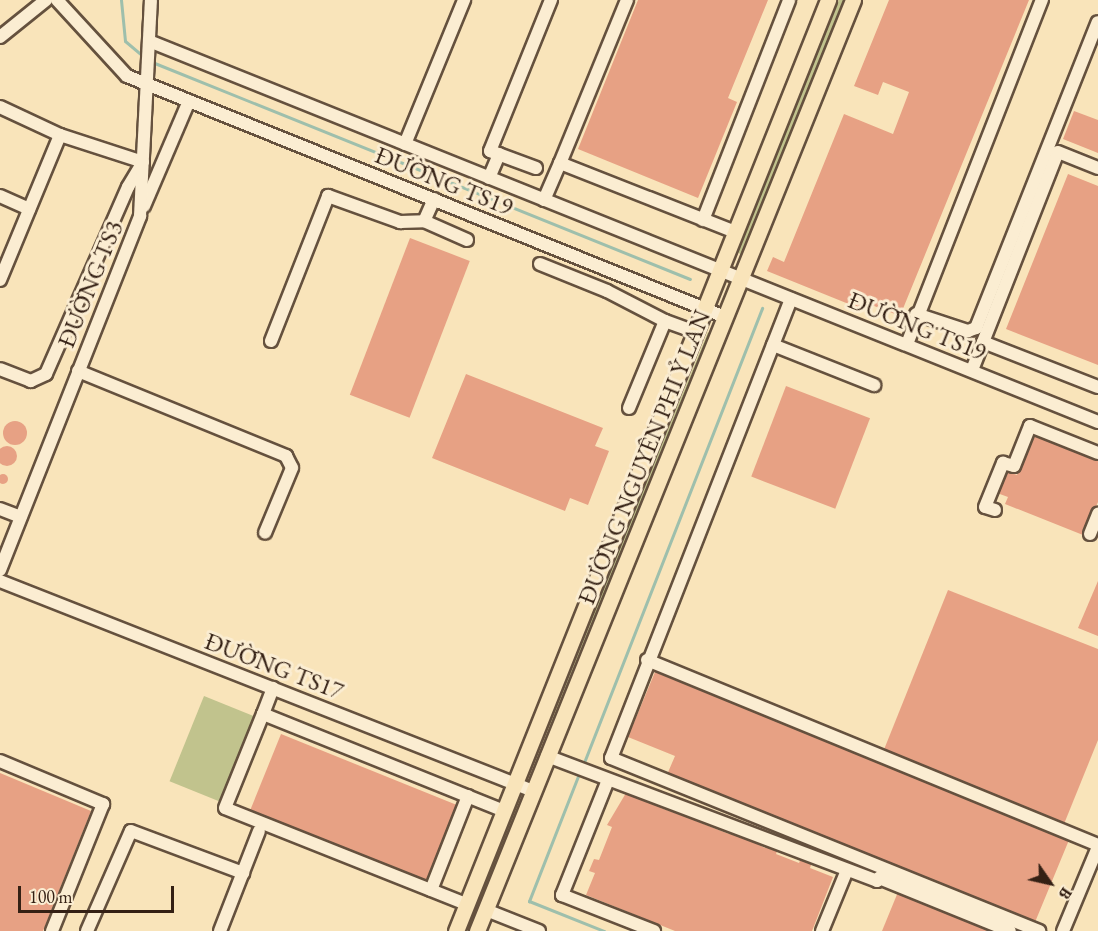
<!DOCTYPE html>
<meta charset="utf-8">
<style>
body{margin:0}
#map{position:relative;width:1098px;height:931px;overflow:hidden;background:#f9e4ba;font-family:"EB Garamond",serif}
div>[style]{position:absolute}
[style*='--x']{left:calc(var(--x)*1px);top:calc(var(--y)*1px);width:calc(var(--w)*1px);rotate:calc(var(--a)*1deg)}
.green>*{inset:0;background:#c1c38d;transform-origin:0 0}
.stream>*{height:3px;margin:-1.5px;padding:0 1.5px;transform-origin:1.5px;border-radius:1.5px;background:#9ebfac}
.building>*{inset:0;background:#e7a184;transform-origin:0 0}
.round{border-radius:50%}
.roads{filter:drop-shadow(2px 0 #65513e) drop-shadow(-2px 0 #65513e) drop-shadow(0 2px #65513e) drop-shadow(0 -2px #65513e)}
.minor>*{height:12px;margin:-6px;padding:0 6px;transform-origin:6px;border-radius:6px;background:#fbedd2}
.major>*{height:15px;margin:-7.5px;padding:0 7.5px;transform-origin:7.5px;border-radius:7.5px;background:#f9e4ba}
span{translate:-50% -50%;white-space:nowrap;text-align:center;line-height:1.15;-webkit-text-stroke:6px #fbedd2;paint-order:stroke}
.street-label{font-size:24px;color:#342014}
.north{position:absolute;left:1020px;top:853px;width:60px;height:60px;-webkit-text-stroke:4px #fbedd2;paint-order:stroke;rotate:124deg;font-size:16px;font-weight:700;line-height:24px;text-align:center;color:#342014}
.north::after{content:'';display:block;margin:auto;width:21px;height:27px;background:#342014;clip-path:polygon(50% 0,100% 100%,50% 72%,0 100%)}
.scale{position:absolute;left:18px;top:886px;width:156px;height:27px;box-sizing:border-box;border:3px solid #342014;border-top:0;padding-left:8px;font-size:18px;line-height:21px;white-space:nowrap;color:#342014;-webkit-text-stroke:4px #fbedd2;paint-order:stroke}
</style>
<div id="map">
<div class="green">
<i style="clip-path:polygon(839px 0,847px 0,741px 255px,738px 252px)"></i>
<i style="clip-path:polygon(708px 332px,710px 334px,530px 774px,529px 768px)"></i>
<i style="left:204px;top:696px;width:56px;height:92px;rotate:22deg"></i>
<i style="clip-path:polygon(517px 806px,470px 931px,463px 931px,513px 807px)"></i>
</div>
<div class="stream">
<i style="--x:121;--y:0;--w:41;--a:84.4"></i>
<i style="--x:125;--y:41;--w:25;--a:40"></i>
<i style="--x:152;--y:62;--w:580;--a:21.97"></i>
<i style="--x:583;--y:765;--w:491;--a:-68.6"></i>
<i style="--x:580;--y:771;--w:140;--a:111.4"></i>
<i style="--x:529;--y:901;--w:81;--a:21.8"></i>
</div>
<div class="building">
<i style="clip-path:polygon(638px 0,768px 0,728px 98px,737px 102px,698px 198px,578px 149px)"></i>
<i style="clip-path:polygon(889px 0,1029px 0,900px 316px,869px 304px,866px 311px,767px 271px,773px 257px,784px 262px,844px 114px,893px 134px,909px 92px,883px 82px,878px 95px,854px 86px)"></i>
<i style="clip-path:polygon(1074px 111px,1098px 120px,1098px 153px,1063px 139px)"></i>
<i style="clip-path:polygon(1068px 174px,1098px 186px,1098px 365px,1006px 329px)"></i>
<i style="left:410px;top:238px;width:64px;height:168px;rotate:21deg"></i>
<i style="clip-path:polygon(466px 374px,603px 428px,595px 446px,609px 451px,588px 505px,570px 498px,565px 511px,432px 458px)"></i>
<i style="left:786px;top:386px;width:90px;height:97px;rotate:21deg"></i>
<i class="round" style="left:3px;top:421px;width:24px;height:24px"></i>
<i style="clip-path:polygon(1034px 434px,1098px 459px,1098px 502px,1083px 535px,1005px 504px,1008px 497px,997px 493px,1006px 471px,1017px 475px)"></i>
<i class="round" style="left:-3px;top:446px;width:20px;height:20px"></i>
<i class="round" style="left:-2px;top:474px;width:10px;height:10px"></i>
<i style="clip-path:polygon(1098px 581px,1098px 636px,1078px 628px)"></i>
<i style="clip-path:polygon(948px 590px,1098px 649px,1098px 740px,1064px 824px,883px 752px)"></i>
<i style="clip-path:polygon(655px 672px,1069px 840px,1033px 927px,666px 777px,675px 756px,628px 737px)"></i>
<i style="left:281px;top:734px;width:191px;height:88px;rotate:22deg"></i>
<i style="clip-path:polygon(0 773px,91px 811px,43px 931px,0 931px)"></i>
<i style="clip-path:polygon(626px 793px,663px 804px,661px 808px,683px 816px,685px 811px,698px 816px,696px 821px,729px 834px,730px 830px,765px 848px,766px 844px,778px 849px,776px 854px,799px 863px,801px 858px,812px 862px,810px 868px,833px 877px,812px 931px,675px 931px,586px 895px,595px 873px,589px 871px,594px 859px,599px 860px,612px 827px,607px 825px)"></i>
<i style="clip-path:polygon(898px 892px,993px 931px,882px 931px)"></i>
</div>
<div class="roads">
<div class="minor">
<i style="--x:57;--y:0;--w:103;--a:47.4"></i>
<i style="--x:127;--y:76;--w:645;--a:21.95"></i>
<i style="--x:627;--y:0;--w:176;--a:112.3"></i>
<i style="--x:560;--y:163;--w:188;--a:21.5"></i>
<i style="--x:0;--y:37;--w:59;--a:-38.8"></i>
<i style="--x:149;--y:41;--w:1023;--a:21.87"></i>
<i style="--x:0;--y:107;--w:66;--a:25"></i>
<i style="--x:60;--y:135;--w:87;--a:18"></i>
<i style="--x:143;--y:162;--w:29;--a:121"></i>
<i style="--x:128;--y:187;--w:204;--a:113.7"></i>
<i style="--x:46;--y:374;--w:17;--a:155"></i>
<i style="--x:31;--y:381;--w:33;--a:-159"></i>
<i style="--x:405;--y:144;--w:156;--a:-67.7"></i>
<i style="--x:536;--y:168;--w:49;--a:-159.7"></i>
<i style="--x:490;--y:151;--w:163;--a:-68"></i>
<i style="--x:489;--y:178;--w:26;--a:-67"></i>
<i style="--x:0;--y:196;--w:32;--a:24"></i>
<i style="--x:434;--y:199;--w:24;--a:114"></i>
<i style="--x:424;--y:221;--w:47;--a:23.8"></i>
<i style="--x:544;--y:200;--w:40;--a:-66.6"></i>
<i style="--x:144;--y:206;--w:114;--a:-66.8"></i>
<i style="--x:703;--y:220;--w:236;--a:-68.6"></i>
<i style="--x:540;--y:264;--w:72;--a:21.9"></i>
<i style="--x:607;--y:291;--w:65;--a:27.3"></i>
<i style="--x:0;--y:280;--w:157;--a:-67.5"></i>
<i style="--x:791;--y:299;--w:493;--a:111.4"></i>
<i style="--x:611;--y:758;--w:462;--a:22"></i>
<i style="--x:916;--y:314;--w:55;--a:18.1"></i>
<i style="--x:968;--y:331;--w:9;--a:-21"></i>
<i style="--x:976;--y:328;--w:329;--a:-68.3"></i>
<i style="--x:271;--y:341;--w:156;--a:-68.5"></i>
<i style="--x:328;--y:196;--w:77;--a:19.9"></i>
<i style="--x:400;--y:222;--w:24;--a:-2"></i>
<i style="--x:983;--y:342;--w:123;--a:21.4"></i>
<i style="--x:907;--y:344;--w:370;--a:-68.6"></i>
<i style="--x:773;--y:345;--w:109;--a:21.6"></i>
<i style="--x:972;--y:370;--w:234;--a:-68.5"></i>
<i style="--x:1058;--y:152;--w:43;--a:21.8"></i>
<i style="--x:78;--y:371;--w:225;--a:22.2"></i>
<i style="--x:286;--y:456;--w:13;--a:63"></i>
<i style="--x:292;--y:468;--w:70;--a:112.6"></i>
<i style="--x:629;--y:408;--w:94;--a:-67.5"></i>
<i style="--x:665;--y:321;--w:32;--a:20"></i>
<i style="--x:0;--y:509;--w:22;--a:21"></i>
<i style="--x:995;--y:510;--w:10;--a:-163"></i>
<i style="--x:985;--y:507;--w:48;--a:-67.8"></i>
<i style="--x:1003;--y:463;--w:11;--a:15"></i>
<i style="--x:1014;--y:466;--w:43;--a:-68.2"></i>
<i style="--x:1030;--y:426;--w:73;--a:21.7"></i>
<i style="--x:1090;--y:534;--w:22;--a:-68"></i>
<i style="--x:0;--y:570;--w:381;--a:-68.4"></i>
<i style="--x:140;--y:216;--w:216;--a:-87.1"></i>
<i style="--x:0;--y:581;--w:573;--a:21.5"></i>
<i style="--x:647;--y:660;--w:487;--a:22.3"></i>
<i style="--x:263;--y:714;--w:28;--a:-69"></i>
<i style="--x:547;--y:756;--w:353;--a:20.7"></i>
<i style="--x:877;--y:881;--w:4;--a:-56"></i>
<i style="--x:879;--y:878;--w:141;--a:22"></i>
<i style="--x:0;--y:761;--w:112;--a:22.7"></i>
<i style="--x:103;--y:804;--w:137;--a:111.9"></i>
<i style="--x:608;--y:780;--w:124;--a:111.8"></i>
<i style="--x:562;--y:895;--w:99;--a:21.4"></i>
<i style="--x:431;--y:890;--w:101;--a:-68.5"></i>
<i style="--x:466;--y:904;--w:259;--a:-158.3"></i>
<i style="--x:225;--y:808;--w:101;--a:-68"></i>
<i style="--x:263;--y:714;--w:260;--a:21.9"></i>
<i style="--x:486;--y:910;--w:57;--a:21.6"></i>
<i style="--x:87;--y:931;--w:109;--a:-66.3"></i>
<i style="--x:131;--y:831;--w:120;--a:20.6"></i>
<i style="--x:220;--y:931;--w:107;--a:-68.7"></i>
<i style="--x:822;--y:931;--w:66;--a:-67.7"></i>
<i style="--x:1063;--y:931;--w:91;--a:-67.4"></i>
</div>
<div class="major">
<i style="--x:456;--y:931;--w:1003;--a:-68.22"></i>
<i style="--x:477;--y:931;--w:1004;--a:-68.01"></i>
</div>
</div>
<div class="street-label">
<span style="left:444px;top:181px;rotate:22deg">ĐƯỜNG TS19</span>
<span style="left:90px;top:284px;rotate:-68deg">ĐƯỜNG TS3</span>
<span style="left:917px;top:326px;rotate:22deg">ĐƯỜNG TS19</span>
<span style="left:644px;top:457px;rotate:-68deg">ĐƯỜNG NGUYÊN PHI Ỷ LAN</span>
<span style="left:274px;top:666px;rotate:21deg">ĐƯỜNG TS17</span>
</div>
<div class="north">B</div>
<div class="scale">100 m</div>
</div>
